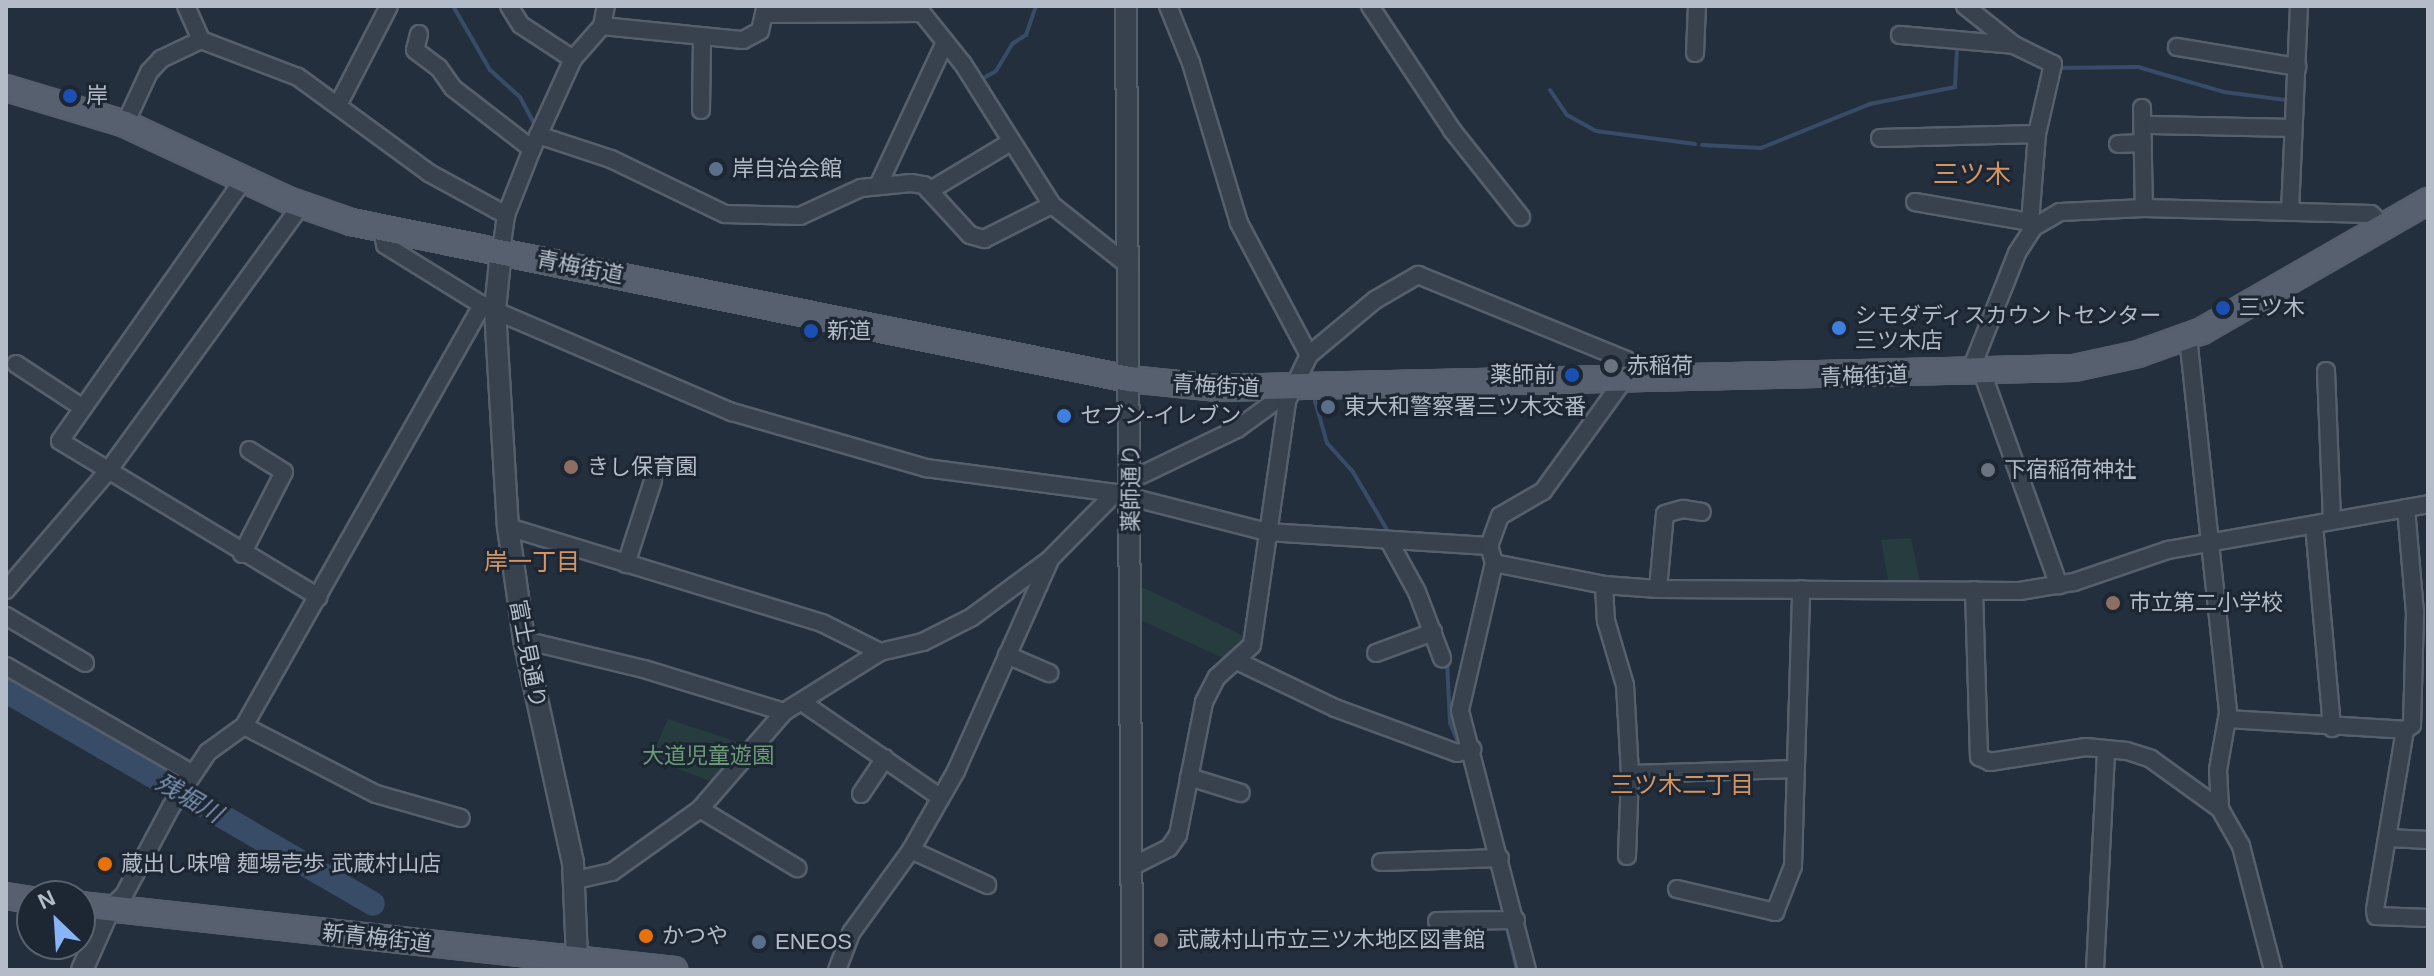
<!DOCTYPE html>
<meta charset="utf-8">
<style>
body{margin:0}
#map{position:relative;width:2434px;height:976px;overflow:hidden;background:#242f3e;font-family:Arial,"Noto Sans JP",sans-serif}
div>[style]{position:absolute}
[style*='--x']{left:calc(var(--x)*1px);top:calc(var(--y)*1px);width:calc(var(--w)*1px);rotate:calc(var(--a)*1deg)}
.green>*{inset:0;background:#263c3f}
.stream>*{height:4px;margin:-2px;padding:0 2px;transform-origin:2px;border-radius:2px;background:#394c67}
.river>*{height:24px;margin:-12px;padding:0 12px;transform-origin:12px;border-radius:12px;background:#394c67}
.roads{filter:drop-shadow(2px 0 #565f6c) drop-shadow(-2px 0 #565f6c) drop-shadow(0 2px #565f6c) drop-shadow(0 -2px #565f6c)}
.minor>*{height:16px;margin:-8px;padding:0 8px;transform-origin:8px;border-radius:8px;background:#38414e}
.tertiary>*{height:20px;margin:-10px;padding:0 10px;transform-origin:10px;border-radius:10px;background:#38414e}
.primary>*{height:24px;margin:-12px;padding:0 12px;transform-origin:12px;border-radius:12px;background:#56606e}
.dots>*{width:22px;height:22px;translate:-50% -50%;box-sizing:border-box;border:4px solid #1d2633;border-radius:50%}
span{translate:-50% -50%;white-space:nowrap;text-align:center;line-height:1.15;-webkit-text-stroke:6px #1d2633;paint-order:stroke}
.poi-label{font-size:22px;color:#b4bcc9}
.left{translate:0 -50%;text-align:left}
.right{translate:-100% -50%;text-align:right}
.street-label{font-size:22px;color:#b4bcc9}
.park-label{font-size:22px;color:#6b9a76}
.neighbourhood-label{font-size:24px;color:#d59563}
.water-label{font-size:24px;color:#7c92b1;font-style:italic}
.quarter-label{font-size:26px;color:#d59563}
.frame{position:absolute;inset:0;border:8px solid #b4bcc9;pointer-events:none}
.north{position:absolute;left:16px;top:880px;width:80px;height:80px;box-sizing:border-box;background:#1d2633;border:2px solid #59626f;border-radius:50%;rotate:335deg;font-size:22px;font-weight:700;line-height:32px;text-align:center;color:#b4bcc9}
.north::after{content:'';display:block;margin:auto;width:28px;height:36px;background:#8ab4f8;clip-path:polygon(50% 0,100% 100%,50% 72%,0 100%)}
</style>
<div id="map">
<div class="green">
<i style="clip-path:polygon(1911px 538px,1921px 586px,1889px 585px,1881px 540px)"></i>
<i style="clip-path:polygon(1140px 586px,1248px 638px,1231px 662px,1141px 620px)"></i>
<i style="clip-path:polygon(668px 719px,750px 746px,717px 784px,651px 758px)"></i>
</div>
<div class="stream">
<i style="--x:453;--y:6;--w:74;--a:60"></i>
<i style="--x:490;--y:70;--w:40;--a:42"></i>
<i style="--x:520;--y:97;--w:34;--a:62"></i>
<i style="--x:2058;--y:68;--w:80;--a:-0.7"></i>
<i style="--x:2138;--y:67;--w:90;--a:16.2"></i>
<i style="--x:2224;--y:92;--w:63;--a:7.4"></i>
<i style="--x:980;--y:80;--w:18;--a:-29"></i>
<i style="--x:996;--y:71;--w:31;--a:-59"></i>
<i style="--x:1012;--y:44;--w:17;--a:-33"></i>
<i style="--x:1026;--y:35;--w:31;--a:-71"></i>
<i style="--x:1550;--y:90;--w:30;--a:56"></i>
<i style="--x:1567;--y:115;--w:33;--a:29"></i>
<i style="--x:1596;--y:131;--w:100;--a:7.5"></i>
<i style="--x:1702;--y:145;--w:59;--a:2.9"></i>
<i style="--x:1761;--y:148;--w:118;--a:-22"></i>
<i style="--x:1870;--y:104;--w:87;--a:-11.3"></i>
<i style="--x:1955;--y:87;--w:40;--a:-87.1"></i>
<i style="--x:1315;--y:401;--w:44;--a:74.1"></i>
<i style="--x:1327;--y:443;--w:39;--a:48"></i>
<i style="--x:1353;--y:472;--w:71;--a:59.5"></i>
<i style="--x:1447;--y:661;--w:62;--a:87.2"></i>
<i style="--x:1450;--y:723;--w:28;--a:67"></i>
<i style="--x:1498;--y:889;--w:27;--a:77"></i>
<i style="--x:1506;--y:924;--w:47;--a:76.6"></i>
</div>
<div class="river">
<i style="--x:6;--y:691;--w:424;--a:30.1"></i>
</div>
<div class="roads">
<div class="minor">
<i style="--x:186;--y:6;--w:37;--a:66"></i>
<i style="--x:201;--y:40;--w:104;--a:20.9"></i>
<i style="--x:298;--y:77;--w:162;--a:36.2"></i>
<i style="--x:429;--y:173;--w:88;--a:28.6"></i>
<i style="--x:509;--y:6;--w:22;--a:58"></i>
<i style="--x:521;--y:25;--w:62;--a:33.2"></i>
<i style="--x:1168;--y:6;--w:61;--a:68"></i>
<i style="--x:1191;--y:63;--w:167;--a:73.3"></i>
<i style="--x:1239;--y:223;--w:149;--a:62.1"></i>
<i style="--x:1370;--y:6;--w:149;--a:56.5"></i>
<i style="--x:1452;--y:130;--w:111;--a:51.6"></i>
<i style="--x:1965;--y:6;--w:63;--a:38.5"></i>
<i style="--x:2014;--y:45;--w:43;--a:26"></i>
<i style="--x:2053;--y:64;--w:72;--a:102.9"></i>
<i style="--x:2037;--y:134;--w:88;--a:94.5"></i>
<i style="--x:2030;--y:222;--w:6;--a:51"></i>
<i style="--x:767;--y:14;--w:155;--a:-0.4"></i>
<i style="--x:922;--y:13;--w:65;--a:51.2"></i>
<i style="--x:963;--y:64;--w:167;--a:57.7"></i>
<i style="--x:1052;--y:205;--w:98;--a:38.4"></i>
<i style="--x:602;--y:26;--w:142;--a:5.7"></i>
<i style="--x:743;--y:40;--w:19;--a:-28"></i>
<i style="--x:760;--y:31;--w:26;--a:-77"></i>
<i style="--x:419;--y:34;--w:16;--a:104"></i>
<i style="--x:415;--y:50;--w:30;--a:37"></i>
<i style="--x:439;--y:68;--w:24;--a:55"></i>
<i style="--x:453;--y:88;--w:100;--a:37.7"></i>
<i style="--x:1900;--y:35;--w:114;--a:5"></i>
<i style="--x:2177;--y:47;--w:122;--a:9.5"></i>
<i style="--x:1695;--y:53;--w:47;--a:-87.6"></i>
<i style="--x:338;--y:105;--w:111;--a:-62.7"></i>
<i style="--x:2142;--y:108;--w:100;--a:88.9"></i>
<i style="--x:701;--y:110;--w:71;--a:-89.2"></i>
<i style="--x:125;--y:124;--w:57;--a:-65.2"></i>
<i style="--x:149;--y:72;--w:18;--a:-47"></i>
<i style="--x:161;--y:59;--w:44;--a:-25.4"></i>
<i style="--x:2152;--y:125;--w:141;--a:1.2"></i>
<i style="--x:538;--y:135;--w:77;--a:18.2"></i>
<i style="--x:611;--y:159;--w:127;--a:25.8"></i>
<i style="--x:725;--y:214;--w:75;--a:1.5"></i>
<i style="--x:800;--y:216;--w:67;--a:-24.7"></i>
<i style="--x:861;--y:188;--w:50;--a:-5.7"></i>
<i style="--x:911;--y:183;--w:13;--a:9"></i>
<i style="--x:924;--y:185;--w:68;--a:47.4"></i>
<i style="--x:970;--y:235;--w:15;--a:16"></i>
<i style="--x:984;--y:239;--w:76;--a:-26.6"></i>
<i style="--x:1880;--y:138;--w:157;--a:-1.5"></i>
<i style="--x:2118;--y:144;--w:25;--a:-2"></i>
<i style="--x:244;--y:179;--w:320;--a:125.1"></i>
<i style="--x:60;--y:441;--w:302;--a:31.1"></i>
<i style="--x:878;--y:186;--w:159;--a:-65"></i>
<i style="--x:929;--y:191;--w:96;--a:-30.9"></i>
<i style="--x:1915;--y:202;--w:117;--a:9.9"></i>
<i style="--x:2290;--y:212;--w:206;--a:-87.5"></i>
<i style="--x:382;--y:229;--w:16;--a:79"></i>
<i style="--x:385;--y:245;--w:114;--a:31.7"></i>
<i style="--x:482;--y:305;--w:272;--a:23.2"></i>
<i style="--x:732;--y:412;--w:202;--a:16.1"></i>
<i style="--x:926;--y:468;--w:191;--a:7.5"></i>
<i style="--x:1115;--y:493;--w:157;--a:14.4"></i>
<i style="--x:1267;--y:532;--w:222;--a:3.6"></i>
<i style="--x:501;--y:251;--w:36;--a:-82"></i>
<i style="--x:506;--y:215;--w:71;--a:-68.5"></i>
<i style="--x:532;--y:149;--w:99;--a:-65.5"></i>
<i style="--x:573;--y:59;--w:44;--a:-48.7"></i>
<i style="--x:602;--y:26;--w:20;--a:-79"></i>
<i style="--x:2188;--y:337;--w:378;--a:83.9"></i>
<i style="--x:2228;--y:713;--w:58;--a:100"></i>
<i style="--x:2218;--y:770;--w:39;--a:87"></i>
<i style="--x:16;--y:364;--w:80;--a:33.3"></i>
<i style="--x:2326;--y:371;--w:150;--a:87.7"></i>
<i style="--x:1970;--y:372;--w:128;--a:-68.4"></i>
<i style="--x:2017;--y:253;--w:31;--a:-57"></i>
<i style="--x:2034;--y:227;--w:30;--a:-30"></i>
<i style="--x:2060;--y:212;--w:84;--a:-2.7"></i>
<i style="--x:2144;--y:208;--w:227;--a:1.5"></i>
<i style="--x:2371;--y:214;--w:18;--a:45"></i>
<i style="--x:1982;--y:372;--w:227;--a:70.2"></i>
<i style="--x:1131;--y:480;--w:118;--a:-25.7"></i>
<i style="--x:1237;--y:429;--w:68;--a:-36"></i>
<i style="--x:2406;--y:508;--w:104;--a:85.1"></i>
<i style="--x:2415;--y:612;--w:113;--a:91.5"></i>
<i style="--x:2412;--y:725;--w:9;--a:144"></i>
<i style="--x:2405;--y:730;--w:182;--a:99.5"></i>
<i style="--x:2375;--y:910;--w:6;--a:81"></i>
<i style="--x:2376;--y:916;--w:52;--a:2.2"></i>
<i style="--x:2314;--y:525;--w:204;--a:84.9"></i>
<i style="--x:508;--y:527;--w:328;--a:17"></i>
<i style="--x:822;--y:623;--w:65;--a:26.6"></i>
<i style="--x:1389;--y:541;--w:58;--a:61.2"></i>
<i style="--x:1417;--y:592;--w:71;--a:69.3"></i>
<i style="--x:242;--y:554;--w:92;--a:-62.9"></i>
<i style="--x:284;--y:472;--w:41;--a:-147.8"></i>
<i style="--x:1494;--y:563;--w:112;--a:11.3"></i>
<i style="--x:1604;--y:585;--w:54;--a:4.2"></i>
<i style="--x:1658;--y:589;--w:362;--a:0.3"></i>
<i style="--x:2020;--y:591;--w:55;--a:-9.5"></i>
<i style="--x:2074;--y:582;--w:99;--a:-18.8"></i>
<i style="--x:2168;--y:550;--w:264;--a:-10"></i>
<i style="--x:626;--y:564;--w:87;--a:-72"></i>
<i style="--x:1604;--y:585;--w:36;--a:87"></i>
<i style="--x:1606;--y:621;--w:67;--a:73.5"></i>
<i style="--x:1625;--y:685;--w:89;--a:86.8"></i>
<i style="--x:1630;--y:774;--w:166;--a:-1.7"></i>
<i style="--x:1658;--y:589;--w:75;--a:-84.7"></i>
<i style="--x:1665;--y:514;--w:19;--a:-16"></i>
<i style="--x:1683;--y:509;--w:19;--a:9"></i>
<i style="--x:6;--y:590;--w:157;--a:-49.4"></i>
<i style="--x:108;--y:471;--w:329;--a:-54"></i>
<i style="--x:1974;--y:590;--w:167;--a:88.3"></i>
<i style="--x:1979;--y:757;--w:12;--a:24"></i>
<i style="--x:1990;--y:762;--w:97;--a:-8.9"></i>
<i style="--x:2086;--y:747;--w:41;--a:5.6"></i>
<i style="--x:2127;--y:751;--w:25;--a:18"></i>
<i style="--x:2151;--y:759;--w:85;--a:35.9"></i>
<i style="--x:2220;--y:809;--w:43;--a:60.4"></i>
<i style="--x:2241;--y:846;--w:128;--a:75.5"></i>
<i style="--x:6;--y:616;--w:92;--a:30.7"></i>
<i style="--x:524;--y:640;--w:123;--a:13.6"></i>
<i style="--x:644;--y:669;--w:146;--a:17.1"></i>
<i style="--x:1376;--y:653;--w:61;--a:-20.2"></i>
<i style="--x:1007;--y:655;--w:46;--a:23.2"></i>
<i style="--x:1237;--y:661;--w:109;--a:25.6"></i>
<i style="--x:1335;--y:708;--w:130;--a:20.2"></i>
<i style="--x:1457;--y:753;--w:16;--a:-14"></i>
<i style="--x:6;--y:666;--w:216;--a:30"></i>
<i style="--x:803;--y:703;--w:166;--a:34.5"></i>
<i style="--x:2227;--y:719;--w:178;--a:3.5"></i>
<i style="--x:244;--y:726;--w:148;--a:27.3"></i>
<i style="--x:376;--y:794;--w:88;--a:15.8"></i>
<i style="--x:1189;--y:777;--w:54;--a:17.1"></i>
<i style="--x:861;--y:794;--w:43;--a:-56.3"></i>
<i style="--x:700;--y:809;--w:114;--a:31.3"></i>
<i style="--x:2389;--y:838;--w:39;--a:3"></i>
<i style="--x:911;--y:850;--w:84;--a:24.7"></i>
<i style="--x:1627;--y:856;--w:82;--a:-87.9"></i>
<i style="--x:1381;--y:862;--w:119;--a:-1.9"></i>
<i style="--x:1131;--y:867;--w:42;--a:-26.6"></i>
<i style="--x:1169;--y:848;--w:16;--a:-55"></i>
<i style="--x:1178;--y:835;--w:136;--a:-78.9"></i>
<i style="--x:1204;--y:702;--w:28;--a:-63"></i>
<i style="--x:1217;--y:677;--w:47;--a:-42.4"></i>
<i style="--x:1252;--y:645;--w:246;--a:-81.8"></i>
<i style="--x:1287;--y:401;--w:51;--a:-64.4"></i>
<i style="--x:1309;--y:355;--w:86;--a:-39.8"></i>
<i style="--x:1375;--y:300;--w:50;--a:-30.2"></i>
<i style="--x:1418;--y:275;--w:225;--a:22.2"></i>
<i style="--x:1626;--y:360;--w:9;--a:27"></i>
<i style="--x:1634;--y:364;--w:16;--a:76"></i>
<i style="--x:576;--y:880;--w:37;--a:-13"></i>
<i style="--x:612;--y:872;--w:108;--a:-35.6"></i>
<i style="--x:700;--y:809;--w:128;--a:-49.1"></i>
<i style="--x:784;--y:712;--w:113;--a:-32"></i>
<i style="--x:880;--y:652;--w:44;--a:-13.1"></i>
<i style="--x:923;--y:642;--w:55;--a:-27"></i>
<i style="--x:972;--y:617;--w:96;--a:-36.5"></i>
<i style="--x:1049;--y:560;--w:94;--a:-45.4"></i>
<i style="--x:1677;--y:889;--w:101;--a:13.2"></i>
<i style="--x:1775;--y:912;--w:49;--a:-68.6"></i>
<i style="--x:1793;--y:866;--w:277;--a:-88.3"></i>
<i style="--x:109;--y:909;--w:21;--a:-43"></i>
<i style="--x:124;--y:895;--w:100;--a:-61.9"></i>
<i style="--x:171;--y:807;--w:66;--a:-56.1"></i>
<i style="--x:208;--y:752;--w:44;--a:-35.8"></i>
<i style="--x:244;--y:726;--w:484;--a:-60.5"></i>
<i style="--x:1437;--y:921;--w:79;--a:-0.7"></i>
<i style="--x:837;--y:970;--w:40;--a:-69"></i>
<i style="--x:851;--y:933;--w:102;--a:-54.1"></i>
<i style="--x:911;--y:850;--w:91;--a:-60.3"></i>
<i style="--x:956;--y:771;--w:229;--a:-66"></i>
<i style="--x:1527;--y:970;--w:268;--a:-104.5"></i>
<i style="--x:1460;--y:710;--w:151;--a:-77"></i>
<i style="--x:1494;--y:563;--w:18;--a:-106"></i>
<i style="--x:1489;--y:546;--w:32;--a:-70"></i>
<i style="--x:1500;--y:516;--w:50;--a:-30.2"></i>
<i style="--x:1543;--y:491;--w:136;--a:-54"></i>
<i style="--x:2095;--y:970;--w:220;--a:-87.1"></i>
</div>
<div class="tertiary">
<i style="--x:1126;--y:6;--w:964;--a:89.64"></i>
<i style="--x:501;--y:251;--w:59;--a:95.8"></i>
<i style="--x:495;--y:310;--w:217;--a:86.6"></i>
<i style="--x:508;--y:527;--w:114;--a:81.9"></i>
<i style="--x:524;--y:640;--w:228;--a:77.6"></i>
<i style="--x:573;--y:863;--w:96;--a:87.6"></i>
<i style="--x:82;--y:970;--w:67;--a:-66.1"></i>
</div>
<div class="primary">
<i style="--x:6;--y:88;--w:124;--a:16.8"></i>
<i style="--x:125;--y:124;--w:180;--a:25"></i>
<i style="--x:288;--y:200;--w:67;--a:19.2"></i>
<i style="--x:351;--y:222;--w:794;--a:11.41"></i>
<i style="--x:1129;--y:379;--w:89;--a:5.8"></i>
<i style="--x:1218;--y:388;--w:856;--a:-1.34"></i>
<i style="--x:2074;--y:368;--w:66;--a:-12.3"></i>
<i style="--x:2138;--y:354;--w:68;--a:-19.8"></i>
<i style="--x:2202;--y:331;--w:261;--a:-29.9"></i>
<i style="--x:6;--y:896;--w:26;--a:9"></i>
<i style="--x:80;--y:905;--w:598;--a:6.24"></i>
</div>
</div>
<div class="dots">
<i style="left:70px;top:96px;background:#1a4fb4"></i>
<i style="left:716px;top:169px;background:#5c6f8a"></i>
<i style="left:2223px;top:308px;background:#1a4fb4"></i>
<i style="left:1839px;top:328px;background:#3f7fe0"></i>
<i style="left:811px;top:331px;background:#1a4fb4"></i>
<i style="left:1611px;top:366px;background:#6b7280"></i>
<i style="left:1572px;top:375px;background:#1a4fb4"></i>
<i style="left:1328px;top:407px;background:#5c6f8a"></i>
<i style="left:1064px;top:416px;background:#3f7fe0"></i>
<i style="left:571px;top:467px;background:#8d6e63"></i>
<i style="left:1988px;top:470px;background:#6b7280"></i>
<i style="left:2113px;top:603px;background:#8d6e63"></i>
<i style="left:105px;top:864px;background:#e8710a"></i>
<i style="left:646px;top:936px;background:#e8710a"></i>
<i style="left:1161px;top:940px;background:#8d6e63"></i>
<i style="left:759px;top:942px;background:#5c6f8a"></i>
</div>
<div class="poi-label">
<span class="left" style="left:86px;top:96px">岸</span>
<span class="left" style="left:732px;top:169px">岸自治会館</span>
<span class="left" style="left:2239px;top:308px">三ツ木</span>
<span class="left" style="left:1855px;top:328px">シモダディスカウントセンター<br>三ツ木店</span>
<span class="left" style="left:827px;top:331px">新道</span>
<span class="left" style="left:1627px;top:366px">赤稲荷</span>
<span class="right" style="left:1556px;top:375px">薬師前</span>
<span class="left" style="left:1344px;top:407px">東大和警察署三ツ木交番</span>
<span class="left" style="left:1080px;top:416px">セブン-イレブン</span>
<span class="left" style="left:587px;top:467px">きし保育園</span>
<span class="left" style="left:2004px;top:470px">下宿稲荷神社</span>
<span class="left" style="left:2129px;top:603px">市立第二小学校</span>
<span class="left" style="left:121px;top:864px">蔵出し味噌 麺場壱歩 武蔵村山店</span>
<span class="left" style="left:662px;top:936px">かつや</span>
<span class="left" style="left:1177px;top:940px">武蔵村山市立三ツ木地区図書館</span>
<span class="left" style="left:775px;top:942px">ENEOS</span>
</div>
<div class="street-label">
<span style="left:580px;top:267px;rotate:11deg">青梅街道</span>
<span style="left:1864px;top:376px;rotate:-2deg">青梅街道</span>
<span style="left:1216px;top:386px;rotate:3deg">青梅街道</span>
<span style="left:1131px;top:488px;rotate:-90deg">薬師通り</span>
<span style="left:528px;top:654px;rotate:79deg">富士見通り</span>
<span style="left:377px;top:938px;rotate:6deg">新青梅街道</span>
</div>
<div class="park-label">
<span style="left:708px;top:756px">大道児童遊園</span>
</div>
<div class="neighbourhood-label">
<span style="left:532px;top:562px">岸一丁目</span>
<span style="left:1682px;top:785px">三ツ木二丁目</span>
</div>
<div class="water-label">
<span style="left:189px;top:798px;rotate:30deg">残堀川</span>
</div>
<div class="quarter-label">
<span style="left:1972px;top:175px">三ツ木</span>
</div>
<div class="frame"></div>
<div class="north">N</div>
</div>
